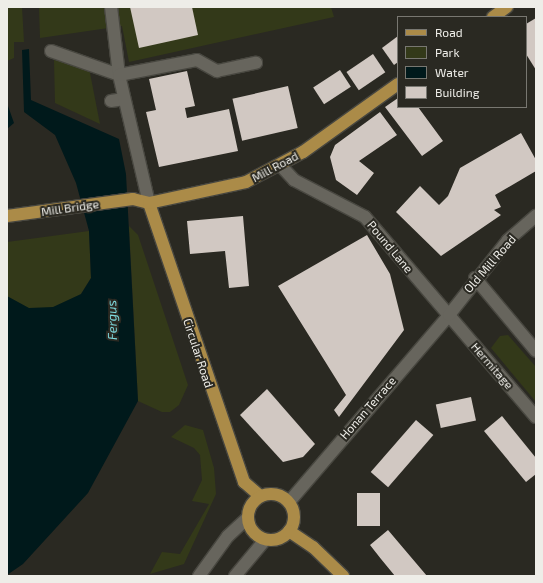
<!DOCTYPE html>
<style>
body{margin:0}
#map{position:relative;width:543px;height:583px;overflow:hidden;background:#2a2922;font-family:"Exo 2",sans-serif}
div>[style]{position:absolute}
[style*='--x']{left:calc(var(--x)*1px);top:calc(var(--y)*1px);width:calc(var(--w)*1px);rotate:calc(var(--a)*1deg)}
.green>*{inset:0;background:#333919}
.water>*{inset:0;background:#00191b}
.building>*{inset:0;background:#d1c8c2;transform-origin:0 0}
.roads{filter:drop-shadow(1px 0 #484740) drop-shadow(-1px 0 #484740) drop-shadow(0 1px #484740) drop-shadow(0 -1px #484740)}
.minor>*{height:12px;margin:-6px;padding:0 6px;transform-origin:6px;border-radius:6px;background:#67655d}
.major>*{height:12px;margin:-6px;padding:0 6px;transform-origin:6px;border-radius:6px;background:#ab8b48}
.major>.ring{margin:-6px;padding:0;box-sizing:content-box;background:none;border:12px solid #ab8b48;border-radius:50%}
span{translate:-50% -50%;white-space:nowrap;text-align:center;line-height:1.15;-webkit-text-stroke:4px #2a2922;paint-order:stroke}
.street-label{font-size:12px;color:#eeede8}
.water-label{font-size:13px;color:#7dd9dd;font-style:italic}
.frame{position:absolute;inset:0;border:8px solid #eeede8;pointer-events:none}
.legend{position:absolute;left:397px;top:16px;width:130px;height:92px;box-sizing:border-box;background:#2a2922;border:1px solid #787771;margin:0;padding:5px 7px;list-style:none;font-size:12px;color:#eeede8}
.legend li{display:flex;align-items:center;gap:8px;height:20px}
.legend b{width:20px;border:1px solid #787771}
</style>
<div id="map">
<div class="green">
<i style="clip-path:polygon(7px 7px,22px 7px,24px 42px,14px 42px,14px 58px,7px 61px)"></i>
<i style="clip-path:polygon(39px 7px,331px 7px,334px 17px,129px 62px,122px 26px,40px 38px)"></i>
<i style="clip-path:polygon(54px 60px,89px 68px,100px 124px,55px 103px)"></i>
<i style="clip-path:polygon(129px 226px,138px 235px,188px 385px,179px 405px,170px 412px,162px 412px,138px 401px)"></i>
<i style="clip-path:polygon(89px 231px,91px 278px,81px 294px,7px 491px,7px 242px)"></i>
<i style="clip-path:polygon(508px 335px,536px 367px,536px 402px,491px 348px,500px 336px)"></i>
<i style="clip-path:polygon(185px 425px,203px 430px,214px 468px,216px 494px,184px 564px,150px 574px,162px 552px,180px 554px,209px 504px,192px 501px,202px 480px,200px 455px,194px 448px,171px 437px)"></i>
</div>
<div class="water">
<i style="clip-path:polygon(29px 49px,31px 100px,119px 139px,126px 174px,138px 401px,88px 493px,23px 564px,7px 575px,7px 296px,29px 308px,53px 307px,81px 294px,91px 278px,89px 231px,76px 183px,55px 135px,24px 112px,22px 50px)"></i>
<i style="clip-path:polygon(7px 103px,14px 123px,7px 129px)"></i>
</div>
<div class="building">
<i style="clip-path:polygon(130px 7px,192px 7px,198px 35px,139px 48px)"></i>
<i style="clip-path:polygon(536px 18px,536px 70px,526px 54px,526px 24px)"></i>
<i style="clip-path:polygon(398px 36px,398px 62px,394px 65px,382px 48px)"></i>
<i style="left:373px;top:54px;width:22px;height:32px;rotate:56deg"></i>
<i style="left:340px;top:70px;width:20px;height:32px;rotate:57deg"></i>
<i style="clip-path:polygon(187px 71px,195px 106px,185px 108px,187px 118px,229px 109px,238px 151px,159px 167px,146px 112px,156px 110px,149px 79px)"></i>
<i style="left:288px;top:86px;width:43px;height:57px;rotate:77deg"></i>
<i style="clip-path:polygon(398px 98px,398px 107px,418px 107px,443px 141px,422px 156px,385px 107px)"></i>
<i style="clip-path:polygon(380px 112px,397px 135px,359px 161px,374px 173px,357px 195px,336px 180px,330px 157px,335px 145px)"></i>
<i style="clip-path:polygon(521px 133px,536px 160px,536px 171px,495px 195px,501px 207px,494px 210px,501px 215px,441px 256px,396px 212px,420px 186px,439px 205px,448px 196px,460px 168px)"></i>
<i style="clip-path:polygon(243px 216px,249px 286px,229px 288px,225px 251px,190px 254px,187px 221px)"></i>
<i style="clip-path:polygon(367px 235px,390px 274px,404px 330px,339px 417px,334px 410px,346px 395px,278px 286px)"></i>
<i style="clip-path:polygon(267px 389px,315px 444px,303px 457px,283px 462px,240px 415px)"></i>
<i style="left:471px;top:397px;width:24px;height:36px;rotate:78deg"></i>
<i style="clip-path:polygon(502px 416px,536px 458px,536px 474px,526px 482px,484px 431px)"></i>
<i style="left:416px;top:420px;width:23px;height:69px;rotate:41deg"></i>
<i style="left:357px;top:493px;width:23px;height:33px"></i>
<i style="clip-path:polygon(388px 530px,399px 543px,427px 576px,395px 576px,381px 559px,370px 545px)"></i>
</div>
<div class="roads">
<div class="minor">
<i style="--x:51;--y:51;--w:72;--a:19.4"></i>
<i style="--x:119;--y:75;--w:68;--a:-96.7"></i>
<i style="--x:111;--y:101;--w:13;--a:-9"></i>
<i style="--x:281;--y:166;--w:19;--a:47"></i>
<i style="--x:294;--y:180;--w:80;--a:27.5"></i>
<i style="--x:365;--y:217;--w:263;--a:49.5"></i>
<i style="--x:149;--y:203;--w:131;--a:-103.2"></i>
<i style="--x:119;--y:75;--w:79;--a:-10.9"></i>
<i style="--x:197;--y:60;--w:23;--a:29"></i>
<i style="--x:217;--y:71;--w:40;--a:-12"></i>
<i style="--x:475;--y:278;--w:95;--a:50.1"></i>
<i style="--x:289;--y:502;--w:246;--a:-49.4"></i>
<i style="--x:449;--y:315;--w:95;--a:-51.8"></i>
<i style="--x:508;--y:240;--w:37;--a:-41"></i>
<i style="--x:199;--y:576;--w:49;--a:-54.1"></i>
<i style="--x:228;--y:536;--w:26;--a:-43"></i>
<i style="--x:235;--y:576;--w:47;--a:-50.2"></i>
</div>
<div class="major">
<i style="--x:493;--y:17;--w:17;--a:-36"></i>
<i style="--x:149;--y:203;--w:295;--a:71.2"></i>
<i style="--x:244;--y:482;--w:21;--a:41"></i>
<i style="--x:7;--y:216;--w:127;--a:-7.7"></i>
<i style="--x:133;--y:199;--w:16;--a:14"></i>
<i style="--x:149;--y:203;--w:99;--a:-12.2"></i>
<i style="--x:246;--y:182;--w:64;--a:-27.8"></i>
<i style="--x:303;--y:152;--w:117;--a:-35.6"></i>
<i class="ring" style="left:248px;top:494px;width:34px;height:34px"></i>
<i style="--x:289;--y:531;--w:29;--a:34"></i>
<i style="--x:313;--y:547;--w:42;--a:44"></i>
</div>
</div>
<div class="street-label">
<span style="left:275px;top:167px;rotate:-28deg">Mill Road</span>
<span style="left:70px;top:208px;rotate:-8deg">Mill Bridge</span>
<span style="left:390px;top:247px;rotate:50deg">Pound Lane</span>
<span style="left:490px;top:264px;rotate:-49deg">Old Mill Road</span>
<span style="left:198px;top:353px;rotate:72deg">Circular Road</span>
<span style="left:492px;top:366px;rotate:49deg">Hermitage</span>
<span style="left:368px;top:408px;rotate:-49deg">Honan Terrace</span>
</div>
<div class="water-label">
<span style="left:112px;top:320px;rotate:-91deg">Fergus</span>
</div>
<div class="frame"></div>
<ul class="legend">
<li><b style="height:5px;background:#ab8b48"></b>Road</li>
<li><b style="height:11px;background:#333919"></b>Park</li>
<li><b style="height:11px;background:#00191b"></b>Water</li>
<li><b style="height:11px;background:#d1c8c2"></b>Building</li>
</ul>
</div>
